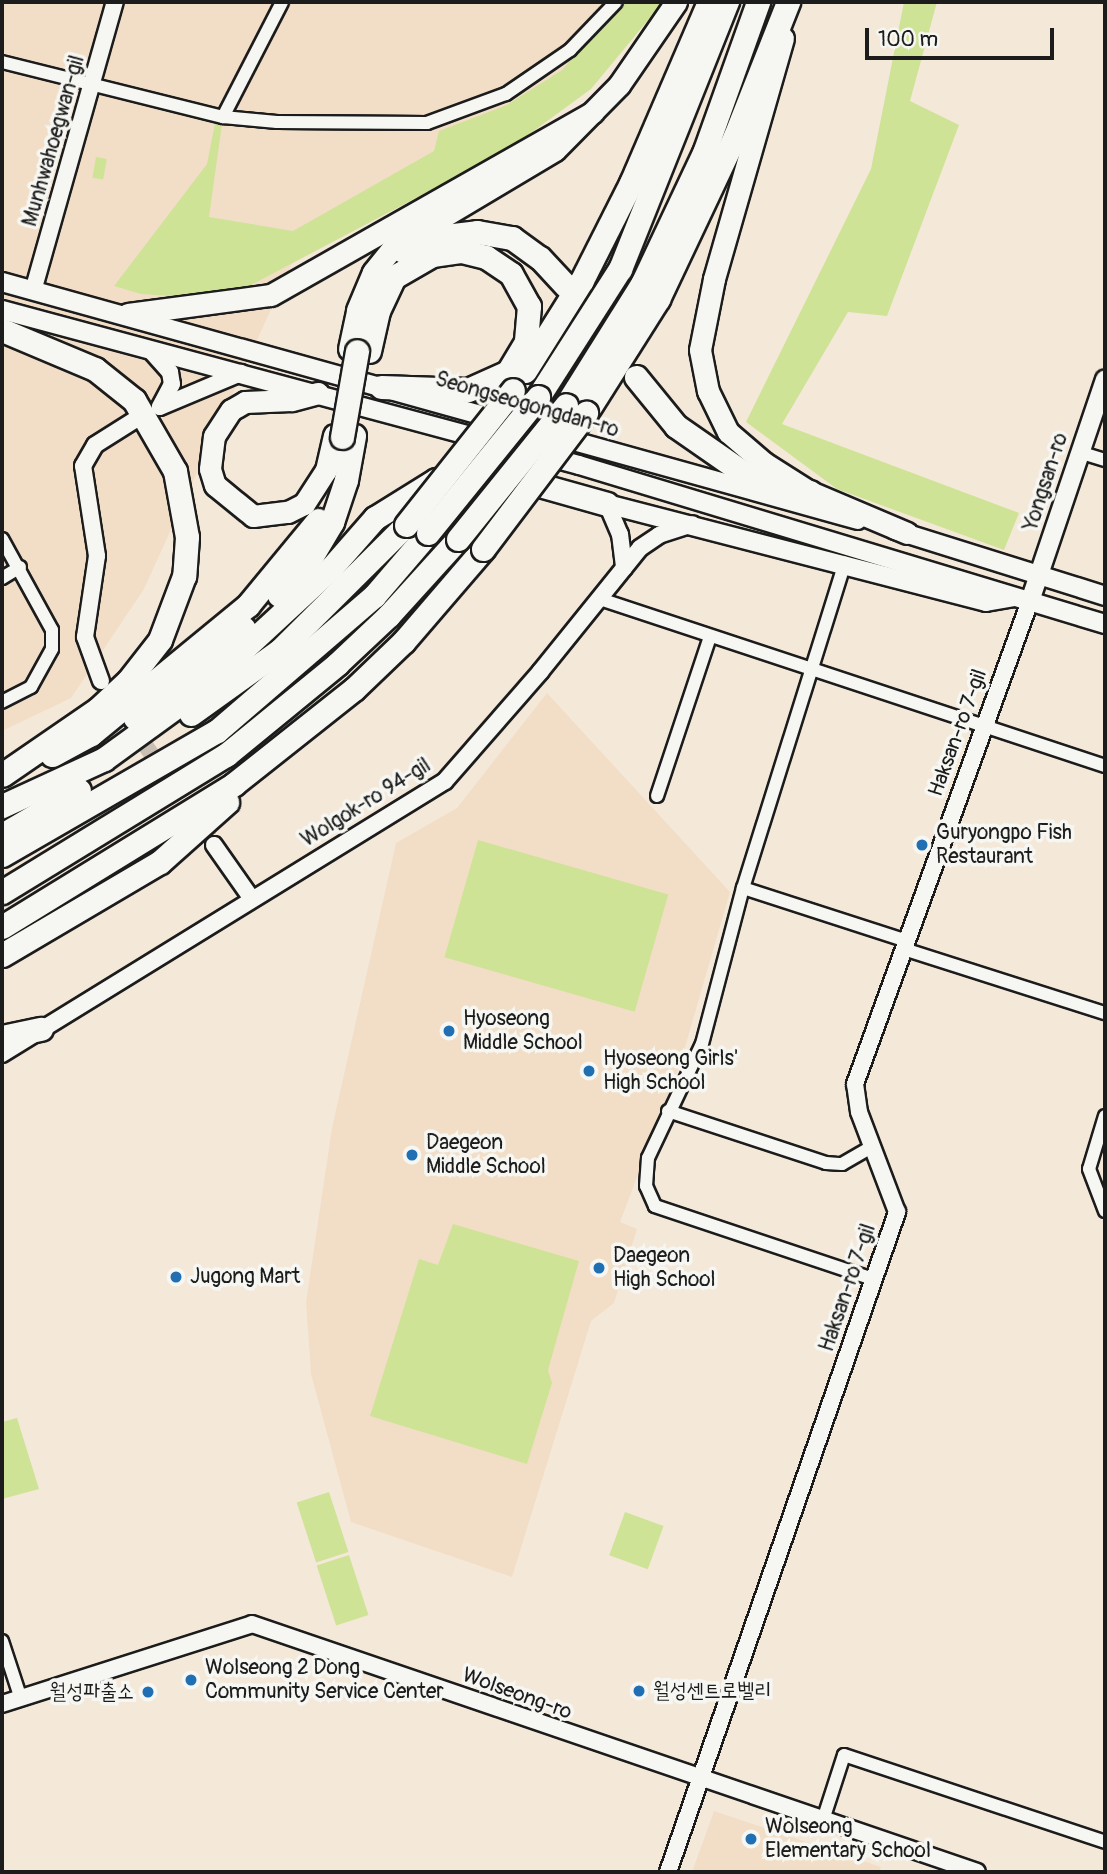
<!DOCTYPE html>
<meta charset="utf-8">
<style>
body{margin:0}
#map{position:relative;width:1107px;height:1874px;overflow:hidden;background:#f4e8d9;font-family:Pangolin,"Poor Story",sans-serif}
div>[style]{position:absolute}
[style*='--x']{left:calc(var(--x)*1px);top:calc(var(--y)*1px);width:calc(var(--w)*1px);rotate:calc(var(--a)*1deg)}
.built>*{inset:0;background:#f2dec7}
.green>*{inset:0;background:#cfe397;transform-origin:0 0}
.tertiary-tunnel>*{height:16px;margin-top:-8px;transform-origin:0;background:repeating-linear-gradient(90deg,#c9bfb3 0 16px,transparent 0 24px)}
.motorway-tunnel>*{height:23px;margin-top:-11.5px;transform-origin:0;background:repeating-linear-gradient(90deg,#c9bfb3 0 23px,transparent 0 34px)}
.roads{filter:drop-shadow(2px 0 #1c1c1c) drop-shadow(-2px 0 #1c1c1c) drop-shadow(0 2px #1c1c1c) drop-shadow(0 -2px #1c1c1c)}
.minor>*{height:12px;margin:-6px;padding:0 6px;transform-origin:6px;border-radius:6px;background:#f6f6f2}
.tertiary>*{height:16px;margin:-8px;padding:0 8px;transform-origin:8px;border-radius:8px;background:#f6f6f2}
.secondary>*{height:18px;margin:-9px;padding:0 9px;transform-origin:9px;border-radius:9px;background:#f6f6f2}
.trunk>*{height:21px;margin:-10.5px;padding:0 10.5px;transform-origin:10.5px;border-radius:10.5px;background:#f6f6f2}
.motorway>*{height:23px;margin:-11.5px;padding:0 11.5px;transform-origin:11.5px;border-radius:11.5px;background:#f6f6f2}
.bridges{filter:drop-shadow(2px 0 #1c1c1c) drop-shadow(-2px 0 #1c1c1c) drop-shadow(0 2px #1c1c1c) drop-shadow(0 -2px #1c1c1c)}
.motorway-bridge>*{height:23px;margin:-11.5px;padding:0 11.5px;transform-origin:11.5px;border-radius:11.5px;background:#f6f6f2}
.dots>*{width:19px;height:19px;translate:-50% -50%;box-sizing:border-box;border:4px solid #f6f6f2;border-radius:50%}
span{translate:-50% -50%;white-space:nowrap;text-align:center;line-height:1.15;-webkit-text-stroke:7px #f6f6f2;paint-order:stroke}
.street-label{font-size:21px;color:#1c1c1c}
.poi-label{font-size:21px;color:#1c1c1c}
.left{translate:0 -50%;text-align:left}
.right{translate:-100% -50%;text-align:right}
.frame{position:absolute;inset:0;border:4px solid #1c1c1c;pointer-events:none}
.scale{position:absolute;left:865px;top:28px;width:189px;height:32px;box-sizing:border-box;border:4px solid #1c1c1c;border-top:0;padding-left:9px;font-size:21px;line-height:24px;white-space:nowrap;color:#1c1c1c;-webkit-text-stroke:5px #f6f6f2;paint-order:stroke}
</style>
<div id="map">
<div class="built">
<i style="clip-path:polygon(2px 2px,635px 2px,574px 94px,297px 252px,144px 589px,71px 698px,2px 731px)"></i>
<i style="clip-path:polygon(547px 693px,730px 892px,680px 1064px,620px 1222px,637px 1229px,614px 1303px,591px 1321px,512px 1577px,351px 1522px,311px 1374px,306px 1302px,332px 1128px,396px 843px,457px 808px)"></i>
<i style="clip-path:polygon(714px 1811px,881px 1867px,879px 1872px,692px 1872px)"></i>
</div>
<div class="green">
<i style="clip-path:polygon(620px 2px,663px 2px,591px 89px,509px 149px,251px 285px,201px 298px,141px 294px,114px 286px,207px 164px,215px 123px,222px 124px,209px 217px,293px 231px,434px 151px,439px 131px,507px 105px,562px 70px)"></i>
<i style="clip-path:polygon(904px 2px,937px 2px,910px 101px,959px 125px,887px 316px,848px 312px,782px 424px,1019px 513px,1004px 550px,837px 489px,746px 422px,871px 169px)"></i>
<i style="left:96px;top:157px;width:11px;height:21px;rotate:10deg"></i>
<i style="left:478px;top:840px;width:198px;height:122px;rotate:16deg"></i>
<i style="clip-path:polygon(453px 1224px,579px 1261px,548px 1370px,552px 1383px,527px 1464px,370px 1416px,419px 1259px,438px 1265px)"></i>
<i style="clip-path:polygon(17px 1418px,39px 1489px,2px 1499px,2px 1422px)"></i>
<i style="left:329px;top:1492px;width:63px;height:34px;rotate:72deg"></i>
<i style="left:625px;top:1512px;width:41px;height:46px;rotate:20deg"></i>
<i style="left:349px;top:1555px;width:63px;height:34px;rotate:72deg"></i>
</div>
<div class="tertiary-tunnel">
<i style="--x:132;--y:726;--w:145;--a:55.4"></i>
</div>
<div class="motorway-tunnel">
<i style="--x:566;--y:286;--w:87;--a:52.5"></i>
</div>
<div class="roads">
<div class="minor">
<i style="--x:2;--y:62;--w:228;--a:14"></i>
<i style="--x:223;--y:117;--w:54;--a:5.3"></i>
<i style="--x:277;--y:122;--w:150;--a:0.4"></i>
<i style="--x:427;--y:123;--w:84;--a:-20.2"></i>
<i style="--x:506;--y:94;--w:78;--a:-34.5"></i>
<i style="--x:570;--y:50;--w:66;--a:-46.2"></i>
<i style="--x:223;--y:117;--w:129;--a:-62.8"></i>
<i style="--x:1079;--y:452;--w:27;--a:17"></i>
<i style="--x:2;--y:539;--w:104;--a:61.2"></i>
<i style="--x:52;--y:630;--w:19;--a:90"></i>
<i style="--x:52;--y:649;--w:43;--a:118.9"></i>
<i style="--x:31;--y:687;--w:33;--a:153"></i>
<i style="--x:2;--y:578;--w:21;--a:-31"></i>
<i style="--x:600;--y:599;--w:532;--a:18.3"></i>
<i style="--x:657;--y:796;--w:168;--a:-71.6"></i>
<i style="--x:743;--y:888;--w:341;--a:-72.6"></i>
<i style="--x:904;--y:949;--w:211;--a:17.7"></i>
<i style="--x:668;--y:1111;--w:166;--a:18.2"></i>
<i style="--x:826;--y:1163;--w:16;--a:4"></i>
<i style="--x:842;--y:1164;--w:34;--a:-30"></i>
<i style="--x:1105;--y:1116;--w:55;--a:106.8"></i>
<i style="--x:1089;--y:1169;--w:45;--a:69.1"></i>
<i style="--x:873;--y:1279;--w:230;--a:-161.5"></i>
<i style="--x:655;--y:1206;--w:22;--a:-114"></i>
<i style="--x:646;--y:1186;--w:28;--a:-86"></i>
<i style="--x:648;--y:1158;--w:126;--a:-64.7"></i>
<i style="--x:702;--y:1044;--w:161;--a:-75.3"></i>
<i style="--x:743;--y:888;--w:172;--a:17.9"></i>
<i style="--x:2;--y:1641;--w:61;--a:71.9"></i>
<i style="--x:823;--y:1820;--w:68;--a:-72.1"></i>
<i style="--x:844;--y:1755;--w:275;--a:18.4"></i>
</div>
<div class="tertiary">
<i style="--x:33;--y:291;--w:300;--a:-74.2"></i>
<i style="--x:150;--y:350;--w:30;--a:48"></i>
<i style="--x:170;--y:372;--w:12;--a:81"></i>
<i style="--x:172;--y:384;--w:26;--a:118"></i>
<i style="--x:160;--y:407;--w:88;--a:-22.8"></i>
<i style="--x:607;--y:504;--w:33;--a:67"></i>
<i style="--x:620;--y:534;--w:34;--a:83"></i>
<i style="--x:101;--y:681;--w:47;--a:-110"></i>
<i style="--x:85;--y:637;--w:82;--a:-81.6"></i>
<i style="--x:97;--y:556;--w:91;--a:-98.8"></i>
<i style="--x:83;--y:466;--w:24;--a:-60"></i>
<i style="--x:95;--y:445;--w:45;--a:-32.3"></i>
<i style="--x:214;--y:845;--w:66;--a:54.9"></i>
<i style="--x:2;--y:1054;--w:520;--a:-31.64"></i>
<i style="--x:445;--y:781;--w:145;--a:-48.9"></i>
<i style="--x:540;--y:672;--w:159;--a:-51.1"></i>
<i style="--x:640;--y:548;--w:23;--a:-34"></i>
<i style="--x:659;--y:535;--w:35;--a:-18"></i>
<i style="--x:2;--y:1704;--w:262;--a:-17.7"></i>
<i style="--x:252;--y:1624;--w:766;--a:18.88"></i>
<i style="--x:668;--y:1872;--w:699;--a:-70.86"></i>
<i style="--x:897;--y:1212;--w:107;--a:-110.8"></i>
<i style="--x:859;--y:1112;--w:28;--a:-98"></i>
<i style="--x:855;--y:1084;--w:514;--a:-70.08"></i>
</div>
<div class="secondary">
<i style="--x:2;--y:282;--w:888;--a:15.54"></i>
<i style="--x:2;--y:310;--w:597;--a:15.04"></i>
<i style="--x:579;--y:465;--w:550;--a:16.82"></i>
<i style="--x:607;--y:504;--w:391;--a:14.5"></i>
<i style="--x:986;--y:602;--w:28;--a:-10"></i>
<i style="--x:895;--y:530;--w:220;--a:17.4"></i>
<i style="--x:1030;--y:601;--w:234;--a:-71.3"></i>
</div>
<div class="trunk">
<i style="--x:783;--y:38;--w:251;--a:106"></i>
<i style="--x:714;--y:279;--w:72;--a:101.2"></i>
<i style="--x:700;--y:350;--w:42;--a:79"></i>
<i style="--x:708;--y:391;--w:46;--a:64"></i>
<i style="--x:728;--y:432;--w:48;--a:40.7"></i>
<i style="--x:764;--y:463;--w:54;--a:32.2"></i>
<i style="--x:810;--y:492;--w:105;--a:22.9"></i>
<i style="--x:128;--y:314;--w:144;--a:-7.6"></i>
<i style="--x:271;--y:295;--w:370;--a:-29.6"></i>
<i style="--x:349;--y:349;--w:40;--a:-78"></i>
<i style="--x:357;--y:310;--w:41;--a:-67.2"></i>
<i style="--x:373;--y:272;--w:33;--a:-51"></i>
<i style="--x:394;--y:246;--w:187;--a:-30.8"></i>
<i style="--x:555;--y:150;--w:91;--a:-45.4"></i>
<i style="--x:619;--y:85;--w:101;--a:-55.5"></i>
<i style="--x:318;--y:393;--w:28;--a:165"></i>
<i style="--x:291;--y:400;--w:46;--a:177.5"></i>
<i style="--x:245;--y:402;--w:16;--a:150"></i>
<i style="--x:231;--y:410;--w:31;--a:123"></i>
<i style="--x:214;--y:436;--w:33;--a:97"></i>
<i style="--x:210;--y:469;--w:17;--a:73"></i>
<i style="--x:215;--y:485;--w:49;--a:39.2"></i>
<i style="--x:253;--y:516;--w:35;--a:-7"></i>
<i style="--x:288;--y:512;--w:18;--a:-27"></i>
<i style="--x:304;--y:504;--w:40;--a:-57.1"></i>
<i style="--x:326;--y:470;--w:36;--a:-77"></i>
</div>
<div class="motorway">
<i style="--x:403;--y:251;--w:37;--a:-22"></i>
<i style="--x:437;--y:237;--w:40;--a:-7.1"></i>
<i style="--x:477;--y:232;--w:36;--a:10"></i>
<i style="--x:512;--y:238;--w:34;--a:36"></i>
<i style="--x:540;--y:258;--w:38;--a:47"></i>
<i style="--x:2;--y:330;--w:101;--a:22.8"></i>
<i style="--x:95;--y:369;--w:50;--a:38.5"></i>
<i style="--x:134;--y:400;--w:82;--a:60"></i>
<i style="--x:175;--y:471;--w:67;--a:79.7"></i>
<i style="--x:187;--y:537;--w:39;--a:94"></i>
<i style="--x:184;--y:576;--w:68;--a:110.6"></i>
<i style="--x:160;--y:640;--w:52;--a:128"></i>
<i style="--x:128;--y:681;--w:41;--a:137"></i>
<i style="--x:98;--y:709;--w:116;--a:145.5"></i>
<i style="--x:369;--y:351;--w:41;--a:-77.3"></i>
<i style="--x:378;--y:311;--w:38;--a:-65"></i>
<i style="--x:394;--y:277;--w:44;--a:-30.1"></i>
<i style="--x:432;--y:255;--w:30;--a:-8"></i>
<i style="--x:462;--y:251;--w:25;--a:14"></i>
<i style="--x:486;--y:257;--w:30;--a:34"></i>
<i style="--x:511;--y:274;--w:37;--a:61"></i>
<i style="--x:529;--y:306;--w:36;--a:95"></i>
<i style="--x:526;--y:342;--w:35;--a:121"></i>
<i style="--x:508;--y:372;--w:44;--a:155.8"></i>
<i style="--x:468;--y:390;--w:87;--a:-178"></i>
<i style="--x:525;--y:371;--w:107;--a:-57.9"></i>
<i style="--x:582;--y:280;--w:109;--a:-63.2"></i>
<i style="--x:631;--y:183;--w:197;--a:-66.7"></i>
<i style="--x:636;--y:377;--w:63;--a:50.8"></i>
<i style="--x:676;--y:426;--w:88;--a:34.8"></i>
<i style="--x:748;--y:476;--w:64;--a:14.5"></i>
<i style="--x:538;--y:397;--w:152;--a:-57.4"></i>
<i style="--x:620;--y:269;--w:288;--a:-68.2"></i>
<i style="--x:566;--y:405;--w:143;--a:-57.9"></i>
<i style="--x:642;--y:284;--w:145;--a:-64.7"></i>
<i style="--x:704;--y:153;--w:160;--a:-70.3"></i>
<i style="--x:586;--y:413;--w:135;--a:-57.7"></i>
<i style="--x:658;--y:299;--w:180;--a:-64.7"></i>
<i style="--x:735;--y:136;--w:144;--a:-68.4"></i>
<i style="--x:279;--y:595;--w:28;--a:-42"></i>
<i style="--x:300;--y:576;--w:63;--a:-59.3"></i>
<i style="--x:332;--y:522;--w:44;--a:-71.6"></i>
<i style="--x:346;--y:480;--w:45;--a:-79.7"></i>
<i style="--x:191;--y:714;--w:110;--a:-35.7"></i>
<i style="--x:280;--y:650;--w:177;--a:-44.8"></i>
<i style="--x:135;--y:718;--w:141;--a:-39.5"></i>
<i style="--x:52;--y:755;--w:44;--a:-28.3"></i>
<i style="--x:91;--y:734;--w:203;--a:-39.4"></i>
<i style="--x:248;--y:605;--w:110;--a:-50.5"></i>
<i style="--x:2;--y:806;--w:112;--a:-24.7"></i>
<i style="--x:104;--y:759;--w:117;--a:-36"></i>
<i style="--x:199;--y:690;--w:180;--a:-42.7"></i>
<i style="--x:331;--y:568;--w:67;--a:-48.7"></i>
<i style="--x:375;--y:518;--w:72;--a:-31.9"></i>
<i style="--x:436;--y:480;--w:20;--a:-11"></i>
<i style="--x:456;--y:476;--w:62;--a:2.8"></i>
<i style="--x:518;--y:479;--w:92;--a:15.7"></i>
<i style="--x:2;--y:835;--w:89;--a:-30.3"></i>
<i style="--x:2;--y:855;--w:248;--a:-30"></i>
<i style="--x:217;--y:731;--w:207;--a:-40.7"></i>
<i style="--x:374;--y:596;--w:83;--a:-49.4"></i>
<i style="--x:2;--y:892;--w:263;--a:-31.5"></i>
<i style="--x:226;--y:755;--w:144;--a:-39.3"></i>
<i style="--x:337;--y:664;--w:71;--a:-43.3"></i>
<i style="--x:389;--y:615;--w:103;--a:-47.8"></i>
<i style="--x:2;--y:927;--w:273;--a:-31.6"></i>
<i style="--x:234;--y:784;--w:153;--a:-38.4"></i>
<i style="--x:354;--y:689;--w:69;--a:-43.8"></i>
<i style="--x:404;--y:641;--w:121;--a:-49.3"></i>
<i style="--x:2;--y:955;--w:183;--a:-30.5"></i>
<i style="--x:160;--y:862;--w:90;--a:-41.8"></i>
<i style="--x:2;--y:1037;--w:40;--a:-12"></i>
</div>
</div>
<div class="bridges">
<div class="motorway-bridge">
<i style="--x:342;--y:437;--w:87;--a:-80.1"></i>
<i style="--x:406;--y:525;--w:172;--a:-51.6"></i>
<i style="--x:428;--y:533;--w:175;--a:-51"></i>
<i style="--x:458;--y:539;--w:172;--a:-51.1"></i>
<i style="--x:483;--y:549;--w:171;--a:-52.9"></i>
</div>
</div>
<div class="dots">
<i style="left:922px;top:845px;background:#1f6fb2"></i>
<i style="left:449px;top:1031px;background:#1f6fb2"></i>
<i style="left:589px;top:1071px;background:#1f6fb2"></i>
<i style="left:412px;top:1155px;background:#1f6fb2"></i>
<i style="left:599px;top:1268px;background:#1f6fb2"></i>
<i style="left:176px;top:1277px;background:#1f6fb2"></i>
<i style="left:191px;top:1680px;background:#1f6fb2"></i>
<i style="left:639px;top:1691px;background:#1f6fb2"></i>
<i style="left:148px;top:1692px;background:#1f6fb2"></i>
<i style="left:751px;top:1839px;background:#1f6fb2"></i>
</div>
<div class="street-label">
<span style="left:54px;top:141px;rotate:-74deg">Munhwahoegwan-gil</span>
<span style="left:527px;top:405px;rotate:16deg">Seongseogongdan-ro</span>
<span style="left:1046px;top:482px;rotate:-72deg">Yongsan-ro</span>
<span style="left:958px;top:733px;rotate:-70deg">Haksan-ro 7-gil</span>
<span style="left:366px;top:803px;rotate:-32deg">Wolgok-ro 94-gil</span>
<span style="left:848px;top:1288px;rotate:-71deg">Haksan-ro 7-gil</span>
<span style="left:517px;top:1694px;rotate:20deg">Wolseong-ro</span>
</div>
<div class="poi-label">
<span class="left" style="left:936px;top:845px">Guryongpo Fish<br>Restaurant</span>
<span class="left" style="left:463px;top:1031px">Hyoseong<br>Middle School</span>
<span class="left" style="left:603px;top:1071px">Hyoseong Girls'<br>High School</span>
<span class="left" style="left:426px;top:1155px">Daegeon<br>Middle School</span>
<span class="left" style="left:613px;top:1268px">Daegeon<br>High School</span>
<span class="left" style="left:190px;top:1277px">Jugong Mart</span>
<span class="left" style="left:205px;top:1680px">Wolseong 2 Dong<br>Community Service Center</span>
<span class="left" style="left:653px;top:1691px">월성센트로벨리</span>
<span class="right" style="left:134px;top:1692px">월성파출소</span>
<span class="left" style="left:765px;top:1839px">Wolseong<br>Elementary School</span>
</div>
<div class="frame"></div>
<div class="scale">100 m</div>
</div>
